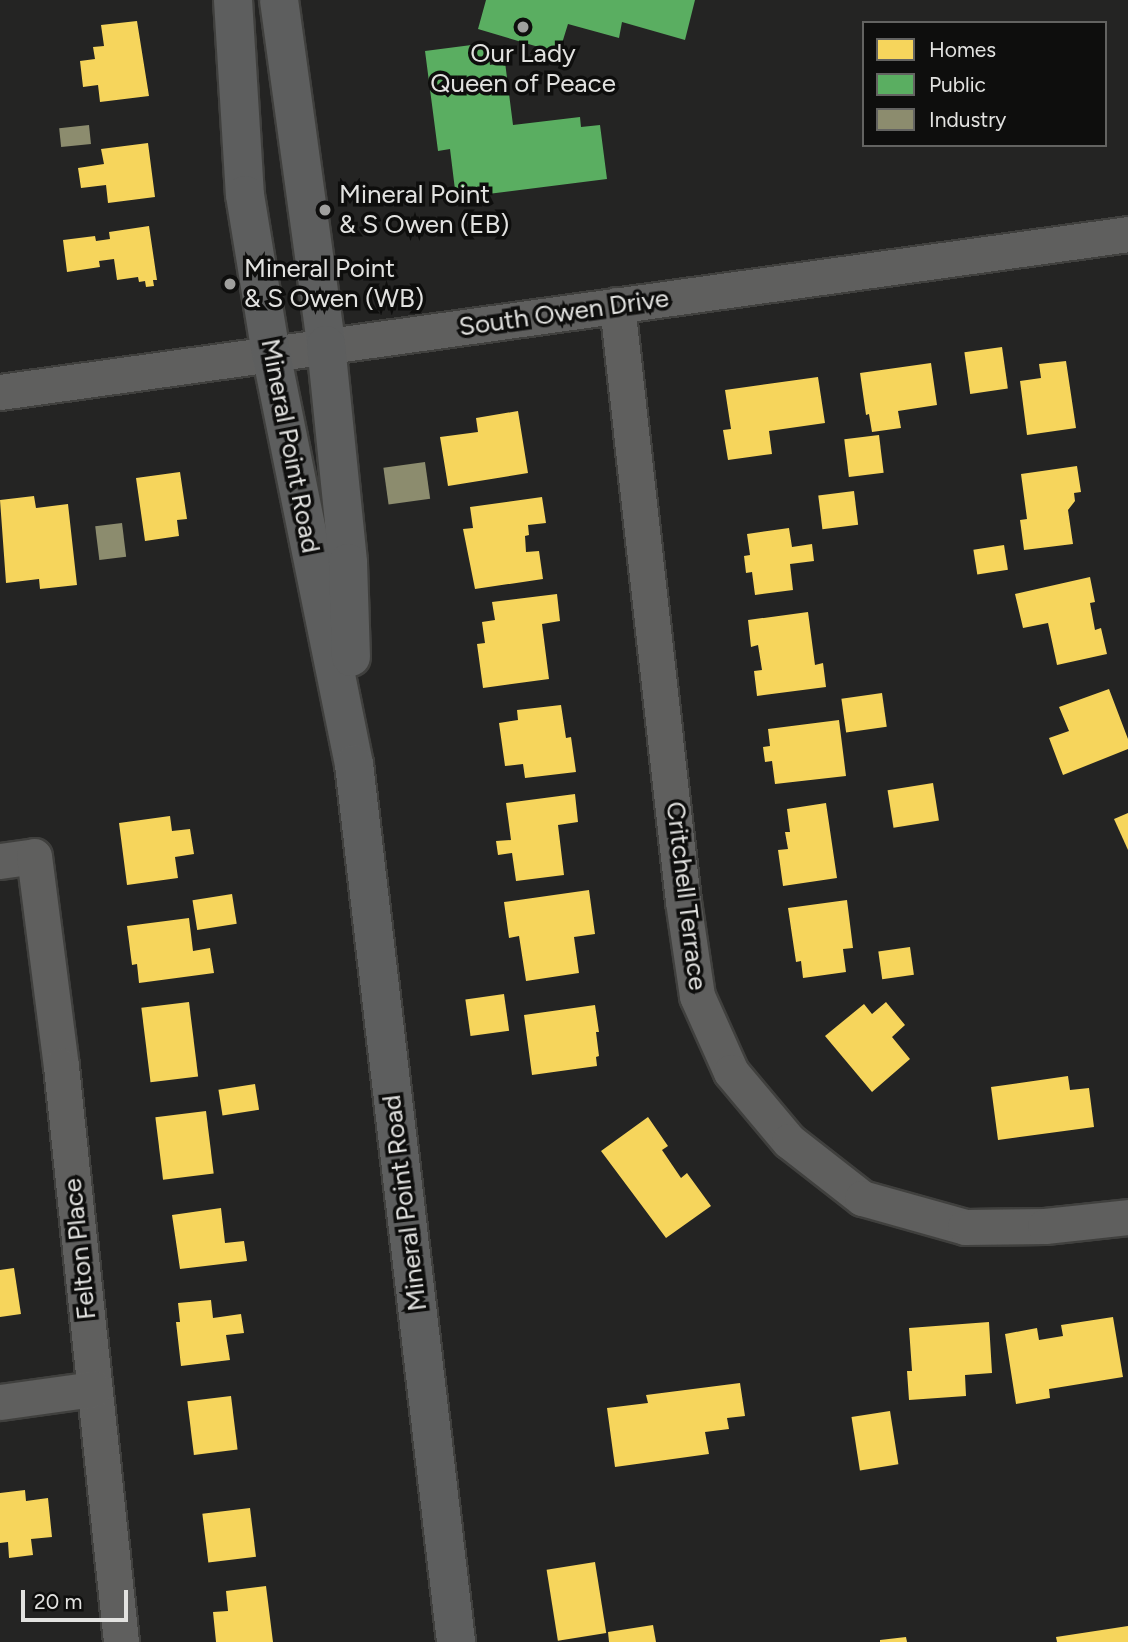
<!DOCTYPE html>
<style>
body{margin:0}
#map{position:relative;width:1128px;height:1642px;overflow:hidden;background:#242423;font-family:Figtree,sans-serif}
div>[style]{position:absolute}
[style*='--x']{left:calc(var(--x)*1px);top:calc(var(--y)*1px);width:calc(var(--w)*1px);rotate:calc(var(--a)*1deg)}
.homes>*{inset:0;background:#f6d55c;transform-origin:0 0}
.public>*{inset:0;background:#5aae61}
.industry>*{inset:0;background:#8c8c6e;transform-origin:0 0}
.roads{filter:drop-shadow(2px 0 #40403e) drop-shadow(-2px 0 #40403e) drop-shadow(0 2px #40403e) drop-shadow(0 -2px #40403e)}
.street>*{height:35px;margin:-17.5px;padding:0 17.5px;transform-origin:17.5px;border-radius:17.5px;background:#5f5f5e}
.secondary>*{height:38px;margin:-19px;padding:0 19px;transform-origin:19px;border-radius:19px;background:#5d5e5e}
.dots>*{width:19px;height:19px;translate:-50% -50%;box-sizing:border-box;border:4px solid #0e0e0d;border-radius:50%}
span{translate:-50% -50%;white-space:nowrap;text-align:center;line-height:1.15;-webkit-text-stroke:7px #0e0e0d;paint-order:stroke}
.poi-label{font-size:26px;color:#e2e2e0}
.left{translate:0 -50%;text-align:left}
.street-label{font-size:26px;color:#e2e2e0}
.legend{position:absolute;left:862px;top:21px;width:245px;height:126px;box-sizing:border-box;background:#0e0e0d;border:2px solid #636361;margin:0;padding:9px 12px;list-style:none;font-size:21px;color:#e2e2e0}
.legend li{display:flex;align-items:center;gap:14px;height:35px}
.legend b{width:35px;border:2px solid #636361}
.scale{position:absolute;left:21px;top:1590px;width:107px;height:32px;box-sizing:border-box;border:4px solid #e2e2e0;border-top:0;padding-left:9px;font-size:21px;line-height:24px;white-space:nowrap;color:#e2e2e0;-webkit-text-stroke:5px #0e0e0d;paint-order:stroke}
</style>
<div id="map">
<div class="homes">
<i style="clip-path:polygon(137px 21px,149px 96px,100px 102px,98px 85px,83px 87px,80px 61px,95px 59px,93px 47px,104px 46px,101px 25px)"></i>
<i style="clip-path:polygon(148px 143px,155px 197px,108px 203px,106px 185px,81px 188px,78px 168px,104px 164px,101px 149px)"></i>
<i style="clip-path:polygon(149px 226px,157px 280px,153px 280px,154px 286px,146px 287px,145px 281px,139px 282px,138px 277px,117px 280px,114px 259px,99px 261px,100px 267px,67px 272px,63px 240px,95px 236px,96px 241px,110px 239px,109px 232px)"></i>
<i style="left:1002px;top:347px;width:42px;height:38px;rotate:82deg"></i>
<i style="clip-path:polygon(1066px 361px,1076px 428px,1027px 435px,1020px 381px,1041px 378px,1039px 364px)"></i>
<i style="clip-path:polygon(931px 363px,937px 405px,898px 411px,901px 428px,872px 432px,869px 414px,866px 415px,860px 373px)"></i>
<i style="clip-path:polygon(818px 377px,825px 423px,769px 431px,772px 454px,728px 460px,723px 430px,731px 429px,725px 390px)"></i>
<i style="clip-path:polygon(518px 411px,528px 473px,448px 486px,440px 437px,478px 432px,476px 418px)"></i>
<i style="left:879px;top:435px;width:38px;height:35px;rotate:83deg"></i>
<i style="clip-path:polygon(1077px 466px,1081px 492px,1074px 493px,1075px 501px,1068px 510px,1073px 544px,1024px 550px,1020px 520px,1027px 519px,1021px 474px)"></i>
<i style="clip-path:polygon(180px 472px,187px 519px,177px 520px,179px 536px,145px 541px,136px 478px)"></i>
<i style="left:854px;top:491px;width:34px;height:36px;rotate:83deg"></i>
<i style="clip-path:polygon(34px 496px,36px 508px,68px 504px,77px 585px,40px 589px,39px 579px,6px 583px,0 500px)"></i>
<i style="clip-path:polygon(542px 497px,546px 523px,528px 525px,529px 535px,525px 536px,526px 552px,539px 551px,543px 579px,475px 589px,463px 529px,473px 528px,470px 507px)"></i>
<i style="clip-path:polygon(789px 528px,792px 547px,812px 544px,814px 561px,790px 564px,793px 590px,755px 595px,752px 572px,746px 573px,744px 556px,750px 555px,747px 534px)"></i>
<i style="left:1004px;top:545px;width:25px;height:31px;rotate:81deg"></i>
<i style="clip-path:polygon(1090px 577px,1095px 602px,1090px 603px,1095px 630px,1101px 628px,1107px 654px,1057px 665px,1048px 623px,1023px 628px,1015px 594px)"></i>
<i style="clip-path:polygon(557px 594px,560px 621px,542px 624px,549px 679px,483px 688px,477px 644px,485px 643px,482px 622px,495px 620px,492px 602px)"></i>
<i style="clip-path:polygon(808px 612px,815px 665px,823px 663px,826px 687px,757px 696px,754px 671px,762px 670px,758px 645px,751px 647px,748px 620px)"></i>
<i style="clip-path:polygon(1109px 689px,1128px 739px,1128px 749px,1063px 775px,1049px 738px,1069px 731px,1059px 707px)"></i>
<i style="left:882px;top:693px;width:34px;height:41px;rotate:82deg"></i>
<i style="clip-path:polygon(561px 705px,566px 738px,571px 737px,576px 772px,525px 778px,523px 764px,505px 766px,499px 723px,518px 720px,517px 710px)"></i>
<i style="clip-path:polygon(839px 720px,846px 776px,775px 784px,772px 761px,765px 762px,763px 747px,770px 746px,768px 729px)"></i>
<i style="left:933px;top:783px;width:38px;height:46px;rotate:81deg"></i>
<i style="clip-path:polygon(575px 794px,578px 822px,558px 825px,564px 875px,516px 881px,512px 853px,498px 855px,496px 841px,511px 840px,506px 803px)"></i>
<i style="clip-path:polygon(826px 803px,837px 878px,783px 886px,778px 850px,788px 849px,785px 832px,790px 832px,787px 809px)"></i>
<i style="clip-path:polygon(1128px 813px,1128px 850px,1114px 819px)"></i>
<i style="clip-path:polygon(170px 816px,172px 831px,190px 829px,194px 854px,175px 857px,178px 878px,127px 885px,119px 823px)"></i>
<i style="clip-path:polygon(589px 890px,595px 934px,574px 937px,579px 973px,526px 981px,519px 936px,509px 938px,504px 902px)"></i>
<i style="left:232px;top:894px;width:30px;height:40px;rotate:81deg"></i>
<i style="clip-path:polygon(847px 900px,853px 948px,843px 949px,846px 972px,803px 978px,801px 961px,796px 962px,788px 908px)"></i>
<i style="clip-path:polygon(189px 918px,193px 951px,210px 948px,214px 973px,139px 983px,137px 964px,132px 965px,127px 926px)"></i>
<i style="left:910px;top:947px;width:28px;height:32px;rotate:82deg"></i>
<i style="left:504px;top:994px;width:37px;height:39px;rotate:82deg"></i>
<i style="left:189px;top:1002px;width:75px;height:48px;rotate:83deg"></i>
<i style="clip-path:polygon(886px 1002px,905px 1025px,892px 1037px,910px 1059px,872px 1092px,825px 1036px,864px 1004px,872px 1014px)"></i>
<i style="clip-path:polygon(595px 1005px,599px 1032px,596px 1032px,599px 1056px,596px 1057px,597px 1066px,532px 1075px,524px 1015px)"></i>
<i style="clip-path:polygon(1068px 1076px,1070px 1090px,1089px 1088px,1094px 1127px,998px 1140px,991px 1087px)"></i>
<i style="left:255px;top:1084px;width:26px;height:37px;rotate:81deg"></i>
<i style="left:206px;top:1111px;width:63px;height:51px;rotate:83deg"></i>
<i style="clip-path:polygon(648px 1117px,668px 1146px,662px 1150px,681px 1178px,687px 1173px,711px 1206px,666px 1238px,601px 1151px)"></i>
<i style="clip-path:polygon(221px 1208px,225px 1243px,244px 1241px,247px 1261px,180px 1269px,172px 1215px)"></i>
<i style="clip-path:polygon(14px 1268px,21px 1314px,0 1317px,0 1270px)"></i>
<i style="clip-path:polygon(211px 1300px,213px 1318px,241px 1314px,244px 1333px,226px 1335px,230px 1360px,181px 1366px,176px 1322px,180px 1322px,178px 1303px)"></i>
<i style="clip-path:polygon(1113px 1317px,1123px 1377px,1049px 1389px,1050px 1398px,1016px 1404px,1005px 1334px,1037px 1328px,1039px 1340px,1063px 1336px,1061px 1325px)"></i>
<i style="clip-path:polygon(989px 1322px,992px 1373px,965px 1375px,966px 1396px,909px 1400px,907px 1371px,912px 1371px,909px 1328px)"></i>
<i style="clip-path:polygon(740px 1383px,745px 1416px,727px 1418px,729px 1429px,705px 1432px,709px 1454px,615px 1467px,607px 1408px,648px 1403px,646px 1395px)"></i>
<i style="left:231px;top:1396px;width:54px;height:44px;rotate:83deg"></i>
<i style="left:890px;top:1411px;width:54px;height:39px;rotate:81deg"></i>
<i style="clip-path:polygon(25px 1490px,26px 1501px,48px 1498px,52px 1537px,31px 1539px,33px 1555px,9px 1558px,8px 1542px,0 1543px,0 1493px)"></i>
<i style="left:250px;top:1508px;width:49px;height:48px;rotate:83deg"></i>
<i style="left:595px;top:1562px;width:72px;height:49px;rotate:81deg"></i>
<i style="clip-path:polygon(266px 1586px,273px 1642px,216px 1642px,213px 1612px,228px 1611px,226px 1591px)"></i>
<i style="clip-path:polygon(653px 1625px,656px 1642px,609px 1642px,608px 1632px)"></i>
<i style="clip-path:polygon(1128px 1626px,1128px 1642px,1057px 1642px,1056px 1637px)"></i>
<i style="clip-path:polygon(906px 1637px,907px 1642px,880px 1642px,880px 1640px)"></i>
</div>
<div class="public">
<i style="clip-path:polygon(486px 0,695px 0,685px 40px,622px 22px,619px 38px,568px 24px,559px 53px,478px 29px)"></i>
<i style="clip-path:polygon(487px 43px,490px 65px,505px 62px,513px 125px,580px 117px,581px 127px,600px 125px,607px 179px,456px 198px,450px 149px,438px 151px,425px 51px)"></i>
</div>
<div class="industry">
<i style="left:89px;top:125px;width:19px;height:30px;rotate:84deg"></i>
<i style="left:425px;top:462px;width:37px;height:42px;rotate:82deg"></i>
<i style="left:122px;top:523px;width:34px;height:27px;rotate:83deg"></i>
</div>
<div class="roads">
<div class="street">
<i style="--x:617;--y:305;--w:600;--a:83.68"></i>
<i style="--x:683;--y:901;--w:96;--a:81.6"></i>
<i style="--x:697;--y:996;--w:83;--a:65.9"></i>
<i style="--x:731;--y:1072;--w:90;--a:50"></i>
<i style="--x:789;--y:1141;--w:93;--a:38"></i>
<i style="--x:862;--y:1198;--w:107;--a:15.7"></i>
<i style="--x:965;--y:1227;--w:80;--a:-0.7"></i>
<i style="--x:1045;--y:1226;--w:83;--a:-6.2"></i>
<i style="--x:0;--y:392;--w:1139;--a:-7.97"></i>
<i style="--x:0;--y:861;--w:34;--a:-8"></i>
<i style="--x:34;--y:856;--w:212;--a:82.7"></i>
<i style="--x:61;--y:1066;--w:579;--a:84.05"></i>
<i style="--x:0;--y:1402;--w:95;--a:-7.9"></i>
</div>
<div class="secondary">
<i style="--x:233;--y:0;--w:195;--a:86.5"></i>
<i style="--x:245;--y:195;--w:160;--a:80.7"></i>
<i style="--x:271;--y:353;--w:419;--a:78.6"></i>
<i style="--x:354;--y:764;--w:884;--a:83.37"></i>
<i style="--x:279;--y:0;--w:348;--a:82.2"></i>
<i style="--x:326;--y:345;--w:219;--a:84.2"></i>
<i style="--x:348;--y:563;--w:94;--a:88.2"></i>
</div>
</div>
<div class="dots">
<i style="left:523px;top:27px;background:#a0a09e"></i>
<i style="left:325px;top:210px;background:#a0a09e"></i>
<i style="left:230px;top:284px;background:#a0a09e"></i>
</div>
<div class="poi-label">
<span style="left:523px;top:69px">Our Lady<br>Queen of Peace</span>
<span class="left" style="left:339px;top:210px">Mineral Point<br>&amp; S Owen (EB)</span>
<span class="left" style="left:244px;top:284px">Mineral Point<br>&amp; S Owen (WB)</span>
</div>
<div class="street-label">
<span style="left:564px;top:313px;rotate:-8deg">South Owen Drive</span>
<span style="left:290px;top:446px;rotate:79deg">Mineral Point Road</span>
<span style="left:686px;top:896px;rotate:83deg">Critchell Terrace</span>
<span style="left:405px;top:1203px;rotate:-97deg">Mineral Point Road</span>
<span style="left:80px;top:1249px;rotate:-96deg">Felton Place</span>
</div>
<ul class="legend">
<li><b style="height:19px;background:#f6d55c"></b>Homes</li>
<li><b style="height:19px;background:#5aae61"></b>Public</li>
<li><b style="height:19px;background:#8c8c6e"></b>Industry</li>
</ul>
<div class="scale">20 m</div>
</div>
